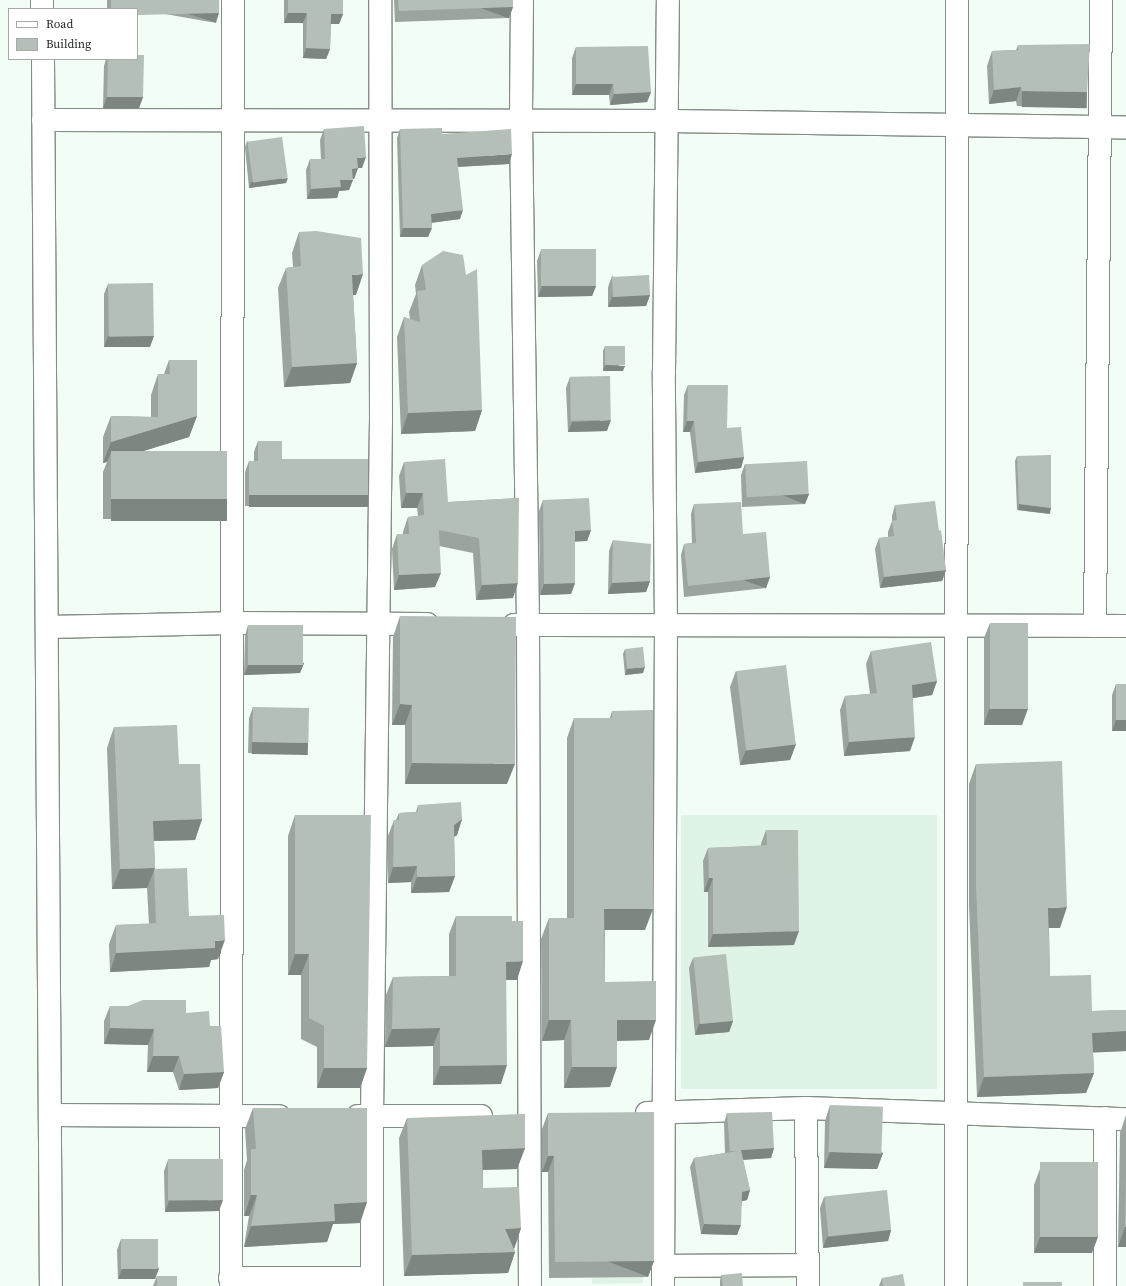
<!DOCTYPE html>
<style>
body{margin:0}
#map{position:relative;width:1126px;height:1286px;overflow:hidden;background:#f1fdf5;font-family:"Source Serif 4",serif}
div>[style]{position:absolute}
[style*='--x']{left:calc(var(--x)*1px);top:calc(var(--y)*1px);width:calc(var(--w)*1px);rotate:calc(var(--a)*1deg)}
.built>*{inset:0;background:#dff3e6;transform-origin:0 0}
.roads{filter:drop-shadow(1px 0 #838e87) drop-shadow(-1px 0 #838e87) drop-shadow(0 1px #838e87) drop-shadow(0 -1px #838e87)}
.minor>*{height:22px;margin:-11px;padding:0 11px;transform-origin:11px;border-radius:11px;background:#fff}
.tertiary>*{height:22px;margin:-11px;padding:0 11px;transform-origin:11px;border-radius:11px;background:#fff}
.wall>*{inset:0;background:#9ba49e}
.shaded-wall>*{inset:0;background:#7e8681;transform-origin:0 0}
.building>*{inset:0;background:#b4bfb8;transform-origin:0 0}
span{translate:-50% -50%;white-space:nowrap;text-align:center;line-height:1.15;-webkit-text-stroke:3.5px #fff;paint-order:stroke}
.legend{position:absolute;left:8px;top:8px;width:130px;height:52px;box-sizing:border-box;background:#fff;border:1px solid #a7a9a8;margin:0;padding:5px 7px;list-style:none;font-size:12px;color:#232725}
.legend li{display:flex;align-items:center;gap:8px;height:20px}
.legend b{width:20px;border:1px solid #a7a9a8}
</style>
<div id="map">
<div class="built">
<i style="left:937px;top:815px;width:274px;height:256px;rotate:90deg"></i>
<i style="clip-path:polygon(592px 1251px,643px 1271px,643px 1283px,592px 1284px)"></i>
</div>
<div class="roads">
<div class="minor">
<i style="--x:522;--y:0;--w:121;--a:90.5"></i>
<i style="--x:521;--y:121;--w:504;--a:89.2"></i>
<i style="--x:528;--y:625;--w:661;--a:89.83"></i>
<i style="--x:43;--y:120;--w:625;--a:0.09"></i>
<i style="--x:668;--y:121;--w:458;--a:0.8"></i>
<i style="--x:514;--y:625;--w:612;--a:0.09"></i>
<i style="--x:1095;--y:626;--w:626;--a:-89.45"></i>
<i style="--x:47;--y:627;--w:185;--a:-1.2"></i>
<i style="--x:232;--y:623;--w:195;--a:0.3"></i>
<i style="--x:806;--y:1108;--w:178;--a:89.4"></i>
<i style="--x:647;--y:1113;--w:159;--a:-1.8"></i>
<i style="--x:806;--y:1108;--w:320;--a:2"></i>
<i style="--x:50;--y:1115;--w:229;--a:0.3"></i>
<i style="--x:358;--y:1116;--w:123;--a:0"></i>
<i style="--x:1105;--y:1118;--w:168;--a:90"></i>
<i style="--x:663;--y:1266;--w:144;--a:-0.4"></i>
<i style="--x:230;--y:1278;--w:142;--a:0"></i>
<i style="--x:231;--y:1286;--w:1286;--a:-89.91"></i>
<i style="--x:372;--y:1286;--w:170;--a:-90"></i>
<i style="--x:372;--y:1116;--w:697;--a:-89.26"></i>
<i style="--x:381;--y:419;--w:419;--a:-90.1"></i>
<i style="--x:663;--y:1286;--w:660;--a:-89.74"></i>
<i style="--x:666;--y:626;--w:254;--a:-90.5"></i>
<i style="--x:664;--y:372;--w:372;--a:-89.4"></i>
<i style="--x:956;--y:1286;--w:1286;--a:-89.96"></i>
</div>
<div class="tertiary">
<i style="--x:42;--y:0;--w:9;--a:90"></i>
<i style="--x:43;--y:59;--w:1227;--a:89.63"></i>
</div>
</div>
<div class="wall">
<i style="clip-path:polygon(107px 0,219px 0,216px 23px,137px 9px,107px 9px)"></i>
<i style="clip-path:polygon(284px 0,343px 0,343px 14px,339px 24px,331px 24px,330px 49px,326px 59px,303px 58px,303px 23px,284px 23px)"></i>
<i style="clip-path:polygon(394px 0,513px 0,513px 7px,509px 18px,395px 22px)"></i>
<i style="clip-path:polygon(1018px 45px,1087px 92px,1082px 107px,1017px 106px,1016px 101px,989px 104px,987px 66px,992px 51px,1016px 50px)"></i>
<i style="clip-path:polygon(576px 47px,651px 92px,647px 102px,610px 105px,609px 95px,572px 95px,572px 58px)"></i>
<i style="clip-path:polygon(106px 59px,137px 59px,143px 97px,139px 108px,103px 108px,104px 66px)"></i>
<i style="clip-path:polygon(324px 129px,362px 168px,358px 168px,354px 179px,353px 179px,349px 190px,339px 191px,337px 198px,307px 199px,306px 170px,310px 159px,321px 159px,320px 140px)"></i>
<i style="clip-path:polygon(400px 129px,442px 134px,509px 164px,458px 167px,460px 219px,432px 223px,428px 237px,400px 237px,397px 138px)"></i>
<i style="clip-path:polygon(247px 141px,286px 183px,249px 188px,245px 147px)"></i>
<i style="clip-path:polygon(299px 232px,356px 295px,353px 295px,357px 363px,350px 383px,284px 387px,278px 288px,286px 268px,293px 267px,292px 253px)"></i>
<i style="clip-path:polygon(541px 250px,596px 286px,592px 296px,538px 297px,537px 261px)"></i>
<i style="clip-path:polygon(422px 265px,482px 410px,475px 431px,401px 434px,397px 337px,404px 317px,410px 319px,409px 312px,416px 294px,415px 285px)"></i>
<i style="clip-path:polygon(612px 276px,650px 295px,646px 306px,608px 307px,608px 287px)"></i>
<i style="clip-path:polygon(108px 284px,150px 347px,104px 347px,104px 294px)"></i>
<i style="clip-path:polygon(605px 346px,623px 371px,603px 371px,603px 351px)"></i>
<i style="clip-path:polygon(169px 360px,197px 416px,189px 437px,140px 452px,220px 519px,103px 519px,103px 472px,107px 462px,103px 463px,103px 437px,111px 416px,151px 417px,151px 395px,158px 374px,164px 374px)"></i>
<i style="clip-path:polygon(570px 377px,607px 431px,568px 432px,566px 388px)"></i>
<i style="clip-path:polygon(688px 385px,727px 428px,744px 457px,741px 468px,695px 473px,690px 432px,683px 432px,684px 395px)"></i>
<i style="clip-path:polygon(258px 441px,282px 459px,368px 495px,364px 506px,245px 506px,245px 472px,249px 461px,254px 461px,254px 452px)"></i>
<i style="clip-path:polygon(1017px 456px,1051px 508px,1049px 514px,1017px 510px,1015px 461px)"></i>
<i style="clip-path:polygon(404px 462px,448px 502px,519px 498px,513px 598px,476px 600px,473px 553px,439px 546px,435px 587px,394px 590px,392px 549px,397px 534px,403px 534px,403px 532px,408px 517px,418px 516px,417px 508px,401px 508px,399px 476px)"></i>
<i style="clip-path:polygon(745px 464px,809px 494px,805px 504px,742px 507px,741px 475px)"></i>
<i style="clip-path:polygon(543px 500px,591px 530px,587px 541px,575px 541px,575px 583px,571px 594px,540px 595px,539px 511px)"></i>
<i style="clip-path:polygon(694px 504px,743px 534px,770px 577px,766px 588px,684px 597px,681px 555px,684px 544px,692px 543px,691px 514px)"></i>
<i style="clip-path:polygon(895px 505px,939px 531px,946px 570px,942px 581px,880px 588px,875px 549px,879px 538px,888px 537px,888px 532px,892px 521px,892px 516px)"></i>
<i style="clip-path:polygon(613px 540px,650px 581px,646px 592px,608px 594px,609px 551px)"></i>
<i style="clip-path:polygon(400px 616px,507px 784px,405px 784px,405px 725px,392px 725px,393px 637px)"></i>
<i style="clip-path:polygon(990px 623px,1022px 725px,984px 725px,984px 638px)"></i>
<i style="clip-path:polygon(248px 625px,304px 663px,300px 673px,244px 675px,245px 636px)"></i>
<i style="clip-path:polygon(625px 649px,643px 673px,625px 675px,623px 654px)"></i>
<i style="clip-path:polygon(871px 651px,937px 681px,932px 695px,913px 698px,910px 751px,844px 756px,840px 710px,845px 696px,870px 694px,866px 664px)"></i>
<i style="clip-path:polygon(736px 671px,796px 744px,790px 760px,740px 765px,730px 687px)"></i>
<i style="clip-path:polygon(1116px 684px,1126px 684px,1126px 731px,1112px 731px,1112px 695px)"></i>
<i style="clip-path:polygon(253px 707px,308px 743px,304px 754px,248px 753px,249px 718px)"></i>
<i style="clip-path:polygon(612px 711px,645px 930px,605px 930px,605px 982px,649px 1040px,617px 1041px,610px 1087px,564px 1088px,564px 1040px,542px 1041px,541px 939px,549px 918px,567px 918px,567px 738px,574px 718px,610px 718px)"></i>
<i style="clip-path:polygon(114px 727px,179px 764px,202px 819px,195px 840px,154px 841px,155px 868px,154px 869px,189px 916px,218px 959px,211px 960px,209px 967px,110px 972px,109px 944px,116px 925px,149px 924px,147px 888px,112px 889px,107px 748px)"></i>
<i style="clip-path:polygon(976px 764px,1060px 928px,1049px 928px,1050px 976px,1092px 1011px,1126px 1010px,1126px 1051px,1093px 1052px,1094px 1073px,1086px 1093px,977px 1097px,969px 906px,969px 784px)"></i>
<i style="clip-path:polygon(418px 805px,462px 819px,457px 835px,454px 837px,455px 876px,449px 892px,411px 893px,411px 882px,388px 883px,388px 836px,394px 820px,396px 820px,399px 813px,416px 812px)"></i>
<i style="clip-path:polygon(295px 815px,367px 1068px,360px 1088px,317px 1088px,317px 1047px,301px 1039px,301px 975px,288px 975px,288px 836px)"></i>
<i style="clip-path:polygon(766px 830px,794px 945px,708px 947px,708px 892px,704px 892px,703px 861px,708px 848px,761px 846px,761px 844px)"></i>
<i style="clip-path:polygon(456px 916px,512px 921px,517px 980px,506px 980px,501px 1084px,433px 1085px,433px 1046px,385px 1047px,386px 995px,393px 977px,449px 976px,449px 934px)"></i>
<i style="clip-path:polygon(693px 958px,733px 1021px,729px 1032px,695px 1035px,689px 968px)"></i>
<i style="clip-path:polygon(110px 1006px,186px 1013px,210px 1026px,224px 1072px,218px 1088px,179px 1090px,173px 1072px,147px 1072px,148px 1045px,104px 1044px,104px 1021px)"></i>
<i style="clip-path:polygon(830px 1105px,883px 1153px,877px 1169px,824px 1168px,825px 1121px)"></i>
<i style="clip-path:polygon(253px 1108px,367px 1202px,360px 1223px,333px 1224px,327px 1242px,244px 1247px,249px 1216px,244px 1216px,244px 1170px,247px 1160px,245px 1129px)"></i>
<i style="clip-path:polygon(548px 1113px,654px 1261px,648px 1277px,549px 1278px,548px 1172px,542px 1172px,542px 1129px)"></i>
<i style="clip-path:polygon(727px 1113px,774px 1148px,771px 1158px,743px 1160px,750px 1190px,747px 1200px,742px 1201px,737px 1235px,701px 1234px,690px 1167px,694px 1158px,725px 1153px,724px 1123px)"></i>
<i style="clip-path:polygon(1126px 1115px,1126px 1247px,1118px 1247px,1120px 1133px)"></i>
<i style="clip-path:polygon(407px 1118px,525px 1148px,517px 1169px,483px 1170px,483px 1188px,521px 1228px,514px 1249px,515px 1252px,508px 1273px,404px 1276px,399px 1138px)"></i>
<i style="clip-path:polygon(168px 1160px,219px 1211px,165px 1212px,164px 1171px)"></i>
<i style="clip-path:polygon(1040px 1169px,1092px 1253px,1034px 1253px,1034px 1185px)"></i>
<i style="clip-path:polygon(824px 1197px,891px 1230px,888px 1241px,823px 1248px,820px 1208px)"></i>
<i style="clip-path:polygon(121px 1239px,159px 1268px,155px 1279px,118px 1279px,117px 1250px)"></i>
<i style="clip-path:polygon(721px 1275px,743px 1286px,720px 1286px,720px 1281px)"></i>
<i style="clip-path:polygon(157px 1276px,177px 1286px,153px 1286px)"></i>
<i style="clip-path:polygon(882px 1278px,905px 1286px,879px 1286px)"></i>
</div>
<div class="shaded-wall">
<i style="left:513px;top:7px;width:12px;height:114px;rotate:110deg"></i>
<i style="left:219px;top:13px;width:10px;height:82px;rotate:107deg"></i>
<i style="clip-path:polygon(288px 13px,307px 13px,303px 23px,284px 23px)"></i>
<i style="clip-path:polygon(331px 14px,343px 14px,339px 24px,328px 24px)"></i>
<i style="clip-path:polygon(306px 48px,330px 49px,326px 59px,303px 58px)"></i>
<i style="clip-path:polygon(576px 84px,613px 84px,609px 95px,572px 95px)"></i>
<i style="clip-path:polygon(1021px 87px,1016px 101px,989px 104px,994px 90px)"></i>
<i style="left:1022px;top:91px;width:65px;height:16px;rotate:1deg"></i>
<i style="clip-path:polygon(651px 92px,647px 102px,610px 105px,614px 94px)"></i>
<i style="clip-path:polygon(107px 97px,143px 97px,139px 108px,103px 108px)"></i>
<i style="clip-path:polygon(512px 154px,509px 164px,454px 167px,457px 158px)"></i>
<i style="clip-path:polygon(366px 157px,362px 168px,353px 168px,357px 158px)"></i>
<i style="clip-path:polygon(358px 168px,354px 179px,349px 179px,352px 169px)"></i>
<i style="clip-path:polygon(288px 178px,286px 183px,249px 188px,251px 182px)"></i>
<i style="clip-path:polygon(340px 180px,353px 180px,349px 190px,339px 191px,337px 198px,307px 199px,311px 189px)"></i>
<i style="clip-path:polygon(463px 210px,460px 219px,428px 223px,431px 214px)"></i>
<i style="clip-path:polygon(403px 228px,432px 228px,428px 237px,400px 237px)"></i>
<i style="clip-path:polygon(363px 274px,356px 295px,345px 295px,352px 275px)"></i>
<i style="clip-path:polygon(542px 286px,596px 286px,592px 296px,538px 297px)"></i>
<i style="clip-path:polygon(650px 295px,646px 306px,608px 307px,612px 297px)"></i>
<i style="clip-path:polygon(108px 336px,154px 336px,150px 347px,104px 347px)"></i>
<i style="clip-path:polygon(357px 363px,350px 383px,284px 387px,292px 367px)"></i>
<i style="clip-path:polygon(605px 365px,625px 366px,623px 371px,603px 371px)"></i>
<i style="clip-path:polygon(482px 410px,475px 431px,401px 434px,408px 413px)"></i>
<i style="clip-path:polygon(197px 416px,189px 437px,111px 461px,111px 452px,107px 462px,103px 463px,111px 442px)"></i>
<i style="clip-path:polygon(611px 420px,607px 431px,568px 432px,572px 422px)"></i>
<i style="clip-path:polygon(687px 421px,694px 421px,690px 432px,683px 432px)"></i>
<i style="clip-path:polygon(744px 457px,741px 468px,695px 473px,698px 462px)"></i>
<i style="clip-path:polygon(406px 493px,423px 493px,417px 508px,401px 508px)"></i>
<i style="left:809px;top:494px;width:11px;height:63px;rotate:112deg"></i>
<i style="left:249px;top:495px;width:119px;height:12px"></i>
<i style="left:111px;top:499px;width:116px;height:22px"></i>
<i style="left:1019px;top:504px;width:32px;height:6px;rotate:7deg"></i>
<i style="clip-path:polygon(591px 530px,587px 541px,571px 542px,575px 531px)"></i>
<i style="clip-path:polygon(946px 570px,942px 581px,880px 588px,884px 577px)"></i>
<i style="clip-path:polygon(441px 573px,435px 587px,394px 590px,399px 575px)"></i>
<i style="left:770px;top:577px;width:12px;height:82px;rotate:110deg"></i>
<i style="clip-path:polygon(650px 581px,646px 592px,608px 594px,612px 583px)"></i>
<i style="clip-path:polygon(518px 583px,513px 598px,476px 600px,482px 585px)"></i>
<i style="clip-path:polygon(575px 583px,571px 594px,540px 595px,544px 584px)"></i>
<i style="clip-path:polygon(304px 663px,300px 673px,244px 675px,248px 665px)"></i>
<i style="clip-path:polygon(645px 667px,643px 673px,625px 675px,627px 669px)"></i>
<i style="clip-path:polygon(937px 681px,932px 695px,907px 699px,912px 685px)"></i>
<i style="clip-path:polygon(400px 704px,412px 705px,405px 725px,392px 725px)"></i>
<i style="clip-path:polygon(989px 709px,1028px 709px,1022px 725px,984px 725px)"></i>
<i style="clip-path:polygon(1116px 720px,1126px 720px,1126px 731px,1112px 731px)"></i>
<i style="clip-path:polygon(915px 737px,910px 751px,844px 756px,849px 742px)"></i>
<i style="left:252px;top:742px;width:56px;height:12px;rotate:1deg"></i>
<i style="clip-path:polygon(796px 744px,790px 760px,740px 765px,746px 750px)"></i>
<i style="clip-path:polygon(412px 763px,515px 764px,507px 784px,405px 784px)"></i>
<i style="clip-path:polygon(202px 819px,195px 840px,146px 841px,153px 821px)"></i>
<i style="clip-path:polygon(462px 819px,457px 835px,448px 841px,454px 825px)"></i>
<i style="clip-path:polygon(417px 866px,411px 882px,388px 883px,393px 867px)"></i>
<i style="clip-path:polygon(155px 868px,147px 888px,112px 889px,120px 869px)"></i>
<i style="clip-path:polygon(455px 876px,449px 892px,411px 893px,417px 877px)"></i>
<i style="clip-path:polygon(709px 878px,713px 878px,708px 892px,704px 892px)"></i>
<i style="clip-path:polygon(1067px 907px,1060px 928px,1041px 928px,1048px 908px)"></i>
<i style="clip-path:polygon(604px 909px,653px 909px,645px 930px,597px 930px)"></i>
<i style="clip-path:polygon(799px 931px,794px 945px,708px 947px,713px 934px)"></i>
<i style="clip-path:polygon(225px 940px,218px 959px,211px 960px,209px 967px,110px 972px,116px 953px,215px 941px)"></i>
<i style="clip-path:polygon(295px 954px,309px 954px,301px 975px,288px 975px)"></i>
<i style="clip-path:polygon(523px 961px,517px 980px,500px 980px,506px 962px)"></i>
<i style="clip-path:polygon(549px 1020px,571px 1020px,564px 1040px,542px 1041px)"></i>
<i style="clip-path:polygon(617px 1020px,656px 1020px,649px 1040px,609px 1041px)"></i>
<i style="clip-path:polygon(733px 1021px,729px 1032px,695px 1035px,699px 1024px)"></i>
<i style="clip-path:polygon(110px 1028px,154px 1029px,148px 1045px,104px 1044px)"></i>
<i style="clip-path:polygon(440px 1028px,433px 1046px,385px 1047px,392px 1029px)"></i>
<i style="clip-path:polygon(1126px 1031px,1126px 1051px,1085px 1053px,1092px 1033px)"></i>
<i style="clip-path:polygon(153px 1056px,179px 1056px,173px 1072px,147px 1072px)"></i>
<i style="clip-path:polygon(507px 1065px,501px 1084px,433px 1085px,440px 1066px)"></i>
<i style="clip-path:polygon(572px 1067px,617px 1067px,610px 1087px,564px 1088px)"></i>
<i style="clip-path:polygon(324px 1068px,367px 1068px,360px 1088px,317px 1088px)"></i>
<i style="clip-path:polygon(224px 1072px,218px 1088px,179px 1090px,184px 1074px)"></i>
<i style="clip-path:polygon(1094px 1073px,1086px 1093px,977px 1097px,984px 1077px)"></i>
<i style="clip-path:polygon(525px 1148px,517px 1169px,474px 1170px,482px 1150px)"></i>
<i style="clip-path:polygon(774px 1148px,771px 1158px,737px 1160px,741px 1150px)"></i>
<i style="clip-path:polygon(830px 1152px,883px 1153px,877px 1169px,824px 1168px)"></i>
<i style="clip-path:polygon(548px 1156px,554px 1156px,548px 1172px,542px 1172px)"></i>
<i style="clip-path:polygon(750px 1190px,747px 1200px,739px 1202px,742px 1192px)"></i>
<i style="clip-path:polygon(251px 1195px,257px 1195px,249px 1216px,244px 1216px)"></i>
<i style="clip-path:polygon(223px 1200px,219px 1211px,165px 1212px,169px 1201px)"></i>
<i style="clip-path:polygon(367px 1202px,360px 1223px,333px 1224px,327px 1242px,244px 1247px,251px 1226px,334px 1204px)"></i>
<i style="clip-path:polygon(704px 1224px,741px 1225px,737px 1235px,701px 1234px)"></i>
<i style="clip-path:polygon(1125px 1227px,1126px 1227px,1126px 1247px,1118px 1247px)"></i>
<i style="clip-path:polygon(521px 1228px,514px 1249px,505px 1229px)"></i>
<i style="clip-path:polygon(891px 1230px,888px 1241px,823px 1248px,827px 1237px)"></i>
<i style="clip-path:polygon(1040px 1237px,1098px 1237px,1092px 1253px,1034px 1253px)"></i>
<i style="clip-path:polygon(515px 1252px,508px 1273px,404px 1276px,412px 1255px)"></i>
<i style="left:654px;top:1261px;width:17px;height:99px;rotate:111deg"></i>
<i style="clip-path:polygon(159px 1268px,155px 1279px,118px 1279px,122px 1269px)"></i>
</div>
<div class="building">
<i style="clip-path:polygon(111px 0,219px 0,219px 13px,137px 15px,137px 9px,111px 9px)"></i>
<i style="clip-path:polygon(288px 0,343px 0,343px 14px,331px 14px,330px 49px,306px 48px,307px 13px,288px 13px)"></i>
<i style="clip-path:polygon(398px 0,513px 0,513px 7px,399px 11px)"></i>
<i style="clip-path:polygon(1090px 44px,1087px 92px,1022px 91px,1021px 87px,994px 90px,992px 51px,1018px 50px,1018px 45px)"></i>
<i style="clip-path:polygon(648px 46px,651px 92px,614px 94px,613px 84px,576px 84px,576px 47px)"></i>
<i style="clip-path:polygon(137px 55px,144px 55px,143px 97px,107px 97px,108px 59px,137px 59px)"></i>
<i style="clip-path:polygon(364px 126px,366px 157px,357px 158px,358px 168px,352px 169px,353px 180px,340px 180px,341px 187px,311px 189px,310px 159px,325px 159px,324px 129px)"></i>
<i style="clip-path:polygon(442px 128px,442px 134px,511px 129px,512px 154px,457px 158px,463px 210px,431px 214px,432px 228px,403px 228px,400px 129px)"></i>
<i style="left:282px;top:137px;width:41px;height:35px;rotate:82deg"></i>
<i style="clip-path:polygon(316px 231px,361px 238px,363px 274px,352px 275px,357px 363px,292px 367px,286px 268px,301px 266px,299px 232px)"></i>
<i style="left:596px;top:249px;width:37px;height:55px;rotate:90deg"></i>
<i style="clip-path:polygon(443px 251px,463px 255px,466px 275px,477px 269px,482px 410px,408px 413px,404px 317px,420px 322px,417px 291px,426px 290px,422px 265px)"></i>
<i style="left:649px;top:275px;width:20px;height:37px;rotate:87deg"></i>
<i style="left:153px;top:283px;width:53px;height:45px;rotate:89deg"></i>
<i style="left:605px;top:346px;width:20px;height:19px"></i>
<i style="clip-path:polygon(169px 360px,197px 360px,197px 416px,111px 442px,111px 416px,158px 417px,158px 374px,170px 374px)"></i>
<i style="left:610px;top:376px;width:44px;height:40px;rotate:89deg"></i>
<i style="clip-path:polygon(688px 385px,728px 385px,727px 428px,741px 427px,744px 457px,698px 462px,694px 421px,687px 421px)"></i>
<i style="clip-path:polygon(258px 441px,282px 441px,282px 459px,368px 459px,368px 495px,249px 495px,249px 461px,258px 461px)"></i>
<i style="left:227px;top:451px;width:48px;height:116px;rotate:90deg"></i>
<i style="clip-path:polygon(1051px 455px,1051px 508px,1019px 504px,1017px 456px)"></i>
<i style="clip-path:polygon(445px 459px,448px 502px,519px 498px,518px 583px,482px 585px,479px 538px,439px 530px,441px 573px,399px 575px,397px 534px,409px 534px,408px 517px,424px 515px,423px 493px,406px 493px,404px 462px)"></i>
<i style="left:807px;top:461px;width:33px;height:62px;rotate:87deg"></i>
<i style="clip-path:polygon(589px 498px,591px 530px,575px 531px,575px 583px,544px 584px,543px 500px)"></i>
<i style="clip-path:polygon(935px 501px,939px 531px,941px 530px,946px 570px,884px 577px,879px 538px,894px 536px,892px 521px,897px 520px,895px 505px)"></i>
<i style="clip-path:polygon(741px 502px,743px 534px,766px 532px,770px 577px,688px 586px,684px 544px,696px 543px,694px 504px)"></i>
<i style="clip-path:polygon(613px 540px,651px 544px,650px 581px,612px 583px)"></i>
<i style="clip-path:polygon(400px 616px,516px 617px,515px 764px,412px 763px,412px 705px,400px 704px)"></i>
<i style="left:990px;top:623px;width:38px;height:86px"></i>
<i style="left:248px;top:625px;width:55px;height:40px"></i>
<i style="clip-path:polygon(931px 642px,937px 681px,912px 685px,915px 737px,849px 742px,845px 696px,877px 693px,871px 651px)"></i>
<i style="left:643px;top:647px;width:20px;height:18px;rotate:84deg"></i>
<i style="left:786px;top:665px;width:80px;height:50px;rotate:83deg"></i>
<i style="left:1116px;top:684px;width:10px;height:36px"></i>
<i style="left:253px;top:707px;width:56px;height:35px;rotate:1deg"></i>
<i style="clip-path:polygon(653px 710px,653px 909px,604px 909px,605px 982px,656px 981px,656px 1020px,617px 1020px,617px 1067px,572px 1067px,571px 1020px,549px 1020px,549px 918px,574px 918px,574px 718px,612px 718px,612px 711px)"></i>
<i style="clip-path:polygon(177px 725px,179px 764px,200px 764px,202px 819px,153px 821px,155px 868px,120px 869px,114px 727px)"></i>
<i style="clip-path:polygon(1062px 761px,1067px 907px,1048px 908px,1050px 976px,1091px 975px,1092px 1011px,1126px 1010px,1126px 1031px,1092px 1033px,1094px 1073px,984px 1077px,976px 886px,976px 764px)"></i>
<i style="clip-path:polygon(461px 802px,462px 819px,454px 825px,455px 876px,417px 877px,417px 866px,393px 867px,394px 820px,399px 820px,399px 813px,418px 812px,418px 805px)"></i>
<i style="clip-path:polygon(295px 815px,371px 815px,367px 1068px,324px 1068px,324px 1026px,309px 1018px,309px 954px,295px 954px)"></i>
<i style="clip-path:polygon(766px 830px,798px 830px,799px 931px,713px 934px,713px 878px,709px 878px,708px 848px,767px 845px)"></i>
<i style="clip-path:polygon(187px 868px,189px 916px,224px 915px,225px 940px,215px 941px,215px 948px,116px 953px,116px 925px,156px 923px,154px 869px)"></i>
<i style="clip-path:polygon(456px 916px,512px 916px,512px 921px,523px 921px,523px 961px,506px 962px,507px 1065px,440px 1066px,440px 1028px,392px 1029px,393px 977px,456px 976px)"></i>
<i style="left:726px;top:954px;width:67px;height:33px;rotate:84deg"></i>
<i style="clip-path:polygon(143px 1000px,186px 1000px,186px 1013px,209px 1011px,210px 1026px,221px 1026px,224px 1072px,184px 1074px,179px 1056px,153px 1056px,154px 1029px,110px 1028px,110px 1006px,128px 1006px)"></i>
<i style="left:830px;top:1105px;width:53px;height:47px;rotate:2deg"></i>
<i style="clip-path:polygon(253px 1108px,367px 1108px,367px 1202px,334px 1204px,335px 1221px,251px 1226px,257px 1195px,251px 1195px,251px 1149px,256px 1149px)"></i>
<i style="clip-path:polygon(654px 1112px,654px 1261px,555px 1262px,554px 1156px,548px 1156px,548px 1113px)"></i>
<i style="clip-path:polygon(772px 1112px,774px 1148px,741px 1150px,750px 1190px,742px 1192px,741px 1225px,704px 1224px,694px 1158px,738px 1151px,730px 1151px,727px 1113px)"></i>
<i style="clip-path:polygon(525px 1114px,525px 1148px,482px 1150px,483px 1188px,519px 1187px,521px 1228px,505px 1229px,515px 1252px,412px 1255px,407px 1118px)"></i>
<i style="left:223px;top:1159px;width:41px;height:55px;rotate:90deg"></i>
<i style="left:1098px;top:1162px;width:75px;height:58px;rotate:90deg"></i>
<i style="clip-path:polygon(1126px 1173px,1126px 1227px,1125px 1227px)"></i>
<i style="left:887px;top:1190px;width:40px;height:63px;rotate:84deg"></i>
<i style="left:121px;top:1239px;width:37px;height:30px"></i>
<i style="clip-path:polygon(742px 1273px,743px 1286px,723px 1286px,721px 1275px)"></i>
<i style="clip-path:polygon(903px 1274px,905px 1286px,883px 1286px,882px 1278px)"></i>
<i style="left:157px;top:1276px;width:20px;height:10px"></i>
<i style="left:1023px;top:1282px;width:39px;height:4px"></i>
</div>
<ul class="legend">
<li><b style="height:5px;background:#fff"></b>Road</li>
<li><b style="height:11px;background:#b4bfb8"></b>Building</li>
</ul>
</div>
